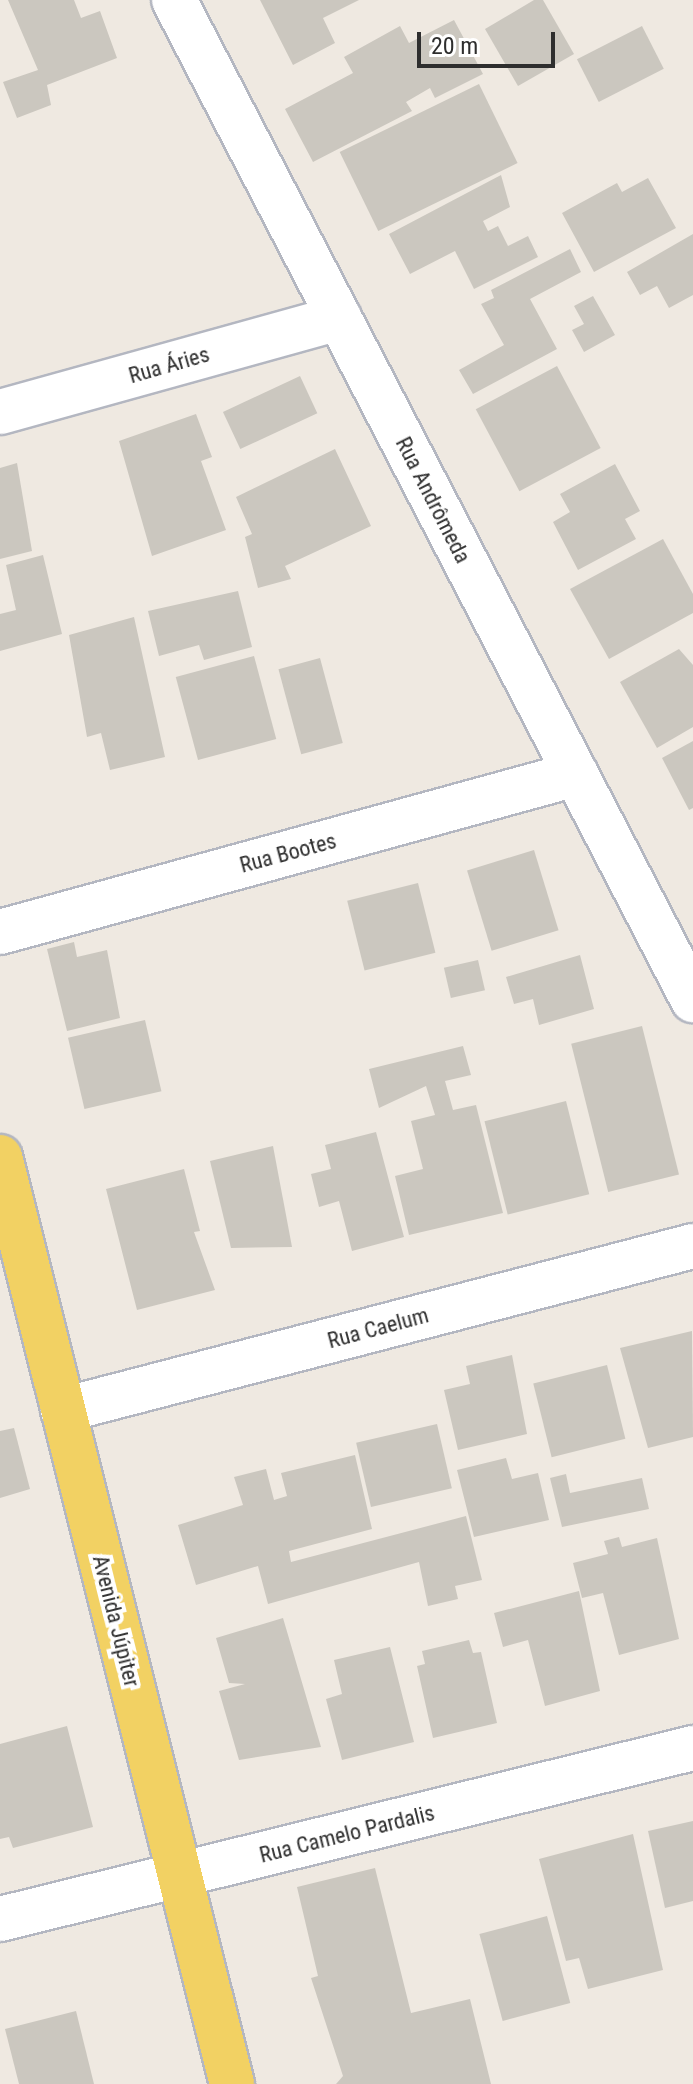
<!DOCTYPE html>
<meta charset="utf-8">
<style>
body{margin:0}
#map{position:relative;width:693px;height:2084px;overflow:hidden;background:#efe9e1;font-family:"Roboto Condensed",sans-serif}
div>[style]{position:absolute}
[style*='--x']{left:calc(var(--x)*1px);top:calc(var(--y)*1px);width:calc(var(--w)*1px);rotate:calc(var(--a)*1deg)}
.building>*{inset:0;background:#cbc7bf;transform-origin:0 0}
.roads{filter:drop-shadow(2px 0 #b4b7c1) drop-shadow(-2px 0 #b4b7c1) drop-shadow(0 2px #b4b7c1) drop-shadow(0 -2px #b4b7c1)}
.minor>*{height:44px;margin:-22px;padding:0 22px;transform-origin:22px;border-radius:22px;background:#fff}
.major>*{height:44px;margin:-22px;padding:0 22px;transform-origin:22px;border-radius:22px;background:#f2d163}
span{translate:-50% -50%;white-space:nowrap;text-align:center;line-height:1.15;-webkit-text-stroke:8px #fff;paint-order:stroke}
.street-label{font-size:22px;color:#2e2e2e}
.scale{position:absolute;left:417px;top:32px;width:138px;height:36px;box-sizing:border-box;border:4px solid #2e2e2e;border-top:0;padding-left:10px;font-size:24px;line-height:28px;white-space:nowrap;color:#2e2e2e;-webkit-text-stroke:6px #fff;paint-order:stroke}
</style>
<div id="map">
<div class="building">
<i style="clip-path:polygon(8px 0,74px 0,81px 18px,100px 11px,117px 58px,47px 85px,51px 105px,17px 118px,3px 82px,38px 70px)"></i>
<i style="clip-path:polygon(260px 0,359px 0,323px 18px,335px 43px,293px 65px)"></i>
<i style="clip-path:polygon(534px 0,543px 0,574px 54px,518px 86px,485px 29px)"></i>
<i style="clip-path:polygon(454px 20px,483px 74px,435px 98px,430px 88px,406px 102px,412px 111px,313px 162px,285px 109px,353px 73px,344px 57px,400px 26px,409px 43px)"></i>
<i style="left:642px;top:26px;width:48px;height:73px;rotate:63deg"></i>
<i style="left:479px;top:84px;width:88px;height:155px;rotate:64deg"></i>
<i style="clip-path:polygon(501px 175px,510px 207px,483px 221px,488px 231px,498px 226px,508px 246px,528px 236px,538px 257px,474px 289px,455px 251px,410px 274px,389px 234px)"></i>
<i style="clip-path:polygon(648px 178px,676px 228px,594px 272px,562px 213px,617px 183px,622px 192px)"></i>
<i style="clip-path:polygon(693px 234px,693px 295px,669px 308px,657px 286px,640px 295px,627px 272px)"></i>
<i style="clip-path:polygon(570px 249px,581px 272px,530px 299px,557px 349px,473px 394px,459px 370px,504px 345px,481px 304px,494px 298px,491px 290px)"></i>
<i style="clip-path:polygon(593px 296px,615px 335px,584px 352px,572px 330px,584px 324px,574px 306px)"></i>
<i style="left:557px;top:366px;width:93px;height:92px;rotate:62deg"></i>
<i style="left:300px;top:376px;width:41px;height:85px;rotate:65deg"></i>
<i style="clip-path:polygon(196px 414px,212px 457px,201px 461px,226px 530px,152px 556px,119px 441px)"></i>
<i style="clip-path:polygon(335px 449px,371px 526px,285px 566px,291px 579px,258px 588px,245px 537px,252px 534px,236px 497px)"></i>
<i style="clip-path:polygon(17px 463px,32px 551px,0 559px,0 468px)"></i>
<i style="clip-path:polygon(615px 464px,640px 511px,625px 519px,636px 539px,578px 570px,553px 522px,570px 512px,560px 494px)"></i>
<i style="clip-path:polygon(663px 539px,693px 594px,693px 613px,609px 659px,570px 589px)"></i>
<i style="clip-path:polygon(43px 555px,62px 634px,0 651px,0 614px,16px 610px,6px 565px)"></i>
<i style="clip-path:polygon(238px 591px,252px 647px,204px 660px,199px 645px,159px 656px,148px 611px)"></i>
<i style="clip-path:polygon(134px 617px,165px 757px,110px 770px,101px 733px,87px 737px,69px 635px)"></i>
<i style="clip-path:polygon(679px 649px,693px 665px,693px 727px,657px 748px,620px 682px)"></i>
<i style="left:254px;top:656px;width:86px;height:81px;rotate:75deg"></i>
<i style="left:320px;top:658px;width:88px;height:43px;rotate:75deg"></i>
<i style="clip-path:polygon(693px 741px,693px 808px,689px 810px,662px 758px)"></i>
<i style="left:534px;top:850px;width:84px;height:70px;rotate:73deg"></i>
<i style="left:418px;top:883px;width:72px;height:73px;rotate:76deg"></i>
<i style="clip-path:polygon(74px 942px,77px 957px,107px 950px,120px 1018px,67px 1031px,47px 949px)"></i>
<i style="clip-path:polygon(580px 955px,594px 1009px,539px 1025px,533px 999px,514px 1004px,506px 977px)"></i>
<i style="left:478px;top:960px;width:31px;height:35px;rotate:77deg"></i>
<i style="left:145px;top:1020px;width:73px;height:79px;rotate:77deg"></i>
<i style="left:642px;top:1026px;width:153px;height:73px;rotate:76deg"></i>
<i style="clip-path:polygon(463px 1046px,471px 1075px,445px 1081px,453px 1110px,476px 1105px,503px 1213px,409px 1235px,395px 1176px,423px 1169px,411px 1121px,435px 1115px,426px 1086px,379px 1108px,369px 1069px)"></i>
<i style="left:566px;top:1101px;width:96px;height:84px;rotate:76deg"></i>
<i style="clip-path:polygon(376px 1132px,404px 1237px,352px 1251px,339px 1201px,319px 1207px,311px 1174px,331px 1169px,325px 1145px)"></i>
<i style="clip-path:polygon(273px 1146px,292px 1247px,231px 1248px,210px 1161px)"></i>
<i style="clip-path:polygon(184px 1169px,200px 1231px,194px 1232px,215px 1290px,137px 1310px,106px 1189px)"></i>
<i style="clip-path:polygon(692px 1331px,693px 1437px,648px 1448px,620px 1348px)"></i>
<i style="clip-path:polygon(512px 1355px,527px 1434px,458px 1450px,444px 1390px,470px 1384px,466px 1366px)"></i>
<i style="left:607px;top:1365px;width:76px;height:76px;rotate:76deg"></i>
<i style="left:437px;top:1424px;width:66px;height:83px;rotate:77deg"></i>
<i style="clip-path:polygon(14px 1428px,30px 1489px,0 1498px,0 1431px)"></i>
<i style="clip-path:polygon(355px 1455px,372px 1529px,289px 1551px,291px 1562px,466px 1516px,482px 1580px,455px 1586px,458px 1599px,428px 1606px,419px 1562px,268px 1604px,258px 1566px,196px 1585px,178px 1525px,243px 1505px,234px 1477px,266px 1469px,274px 1500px,287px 1496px,281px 1473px)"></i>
<i style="clip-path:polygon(506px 1458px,512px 1479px,538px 1473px,549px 1520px,474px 1537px,457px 1470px)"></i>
<i style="clip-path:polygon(566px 1474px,570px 1493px,642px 1478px,649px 1509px,562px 1527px,550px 1478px)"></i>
<i style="clip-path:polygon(619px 1537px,622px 1547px,657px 1538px,679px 1639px,619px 1655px,603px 1593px,582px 1598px,573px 1563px,608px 1554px,604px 1541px)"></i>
<i style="clip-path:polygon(579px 1591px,600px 1691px,545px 1706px,528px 1640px,503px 1647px,494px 1613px)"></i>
<i style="clip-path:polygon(283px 1618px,321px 1747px,239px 1760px,219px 1691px,245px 1684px,229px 1683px,216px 1638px)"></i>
<i style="clip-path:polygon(469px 1640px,473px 1653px,481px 1652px,497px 1723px,433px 1738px,417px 1666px,425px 1664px,422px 1651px)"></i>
<i style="clip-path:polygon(390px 1647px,414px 1742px,342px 1760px,326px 1699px,342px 1694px,334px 1660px)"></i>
<i style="clip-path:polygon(67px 1726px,93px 1827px,13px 1848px,9px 1837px,0 1839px,0 1744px)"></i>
<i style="clip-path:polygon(693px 1821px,693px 1901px,665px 1908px,648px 1831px)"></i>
<i style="clip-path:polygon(633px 1834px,663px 1970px,588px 1989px,579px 1958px,566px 1961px,539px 1859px)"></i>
<i style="clip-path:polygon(375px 1868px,411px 2013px,470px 1999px,491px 2084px,336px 2084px,343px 2076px,311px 1978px,318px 1976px,297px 1887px)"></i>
<i style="left:547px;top:1916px;width:90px;height:70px;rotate:75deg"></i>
<i style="clip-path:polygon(76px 2011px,94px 2084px,19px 2084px,5px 2029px)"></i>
</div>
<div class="roads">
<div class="minor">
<i style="--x:174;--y:0;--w:1127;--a:62.57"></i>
<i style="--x:0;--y:412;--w:352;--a:-15.5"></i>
<i style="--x:0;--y:932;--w:597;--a:-15.34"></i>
<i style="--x:63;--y:1410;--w:651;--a:-14.59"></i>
<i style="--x:0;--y:1919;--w:714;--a:-13.86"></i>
</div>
<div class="major">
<i style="--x:0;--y:1157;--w:956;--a:75.95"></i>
</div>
</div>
<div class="street-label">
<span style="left:169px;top:365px;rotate:-16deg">Rua Áries</span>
<span style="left:433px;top:500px;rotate:63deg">Rua Andrômeda</span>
<span style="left:288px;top:853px;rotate:-15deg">Rua Bootes</span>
<span style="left:378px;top:1328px;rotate:-15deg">Rua Caelum</span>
<span style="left:116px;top:1621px;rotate:76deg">Avenida Júpiter</span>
<span style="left:347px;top:1834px;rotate:-14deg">Rua Camelo Pardalis</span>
</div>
<div class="scale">20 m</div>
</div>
